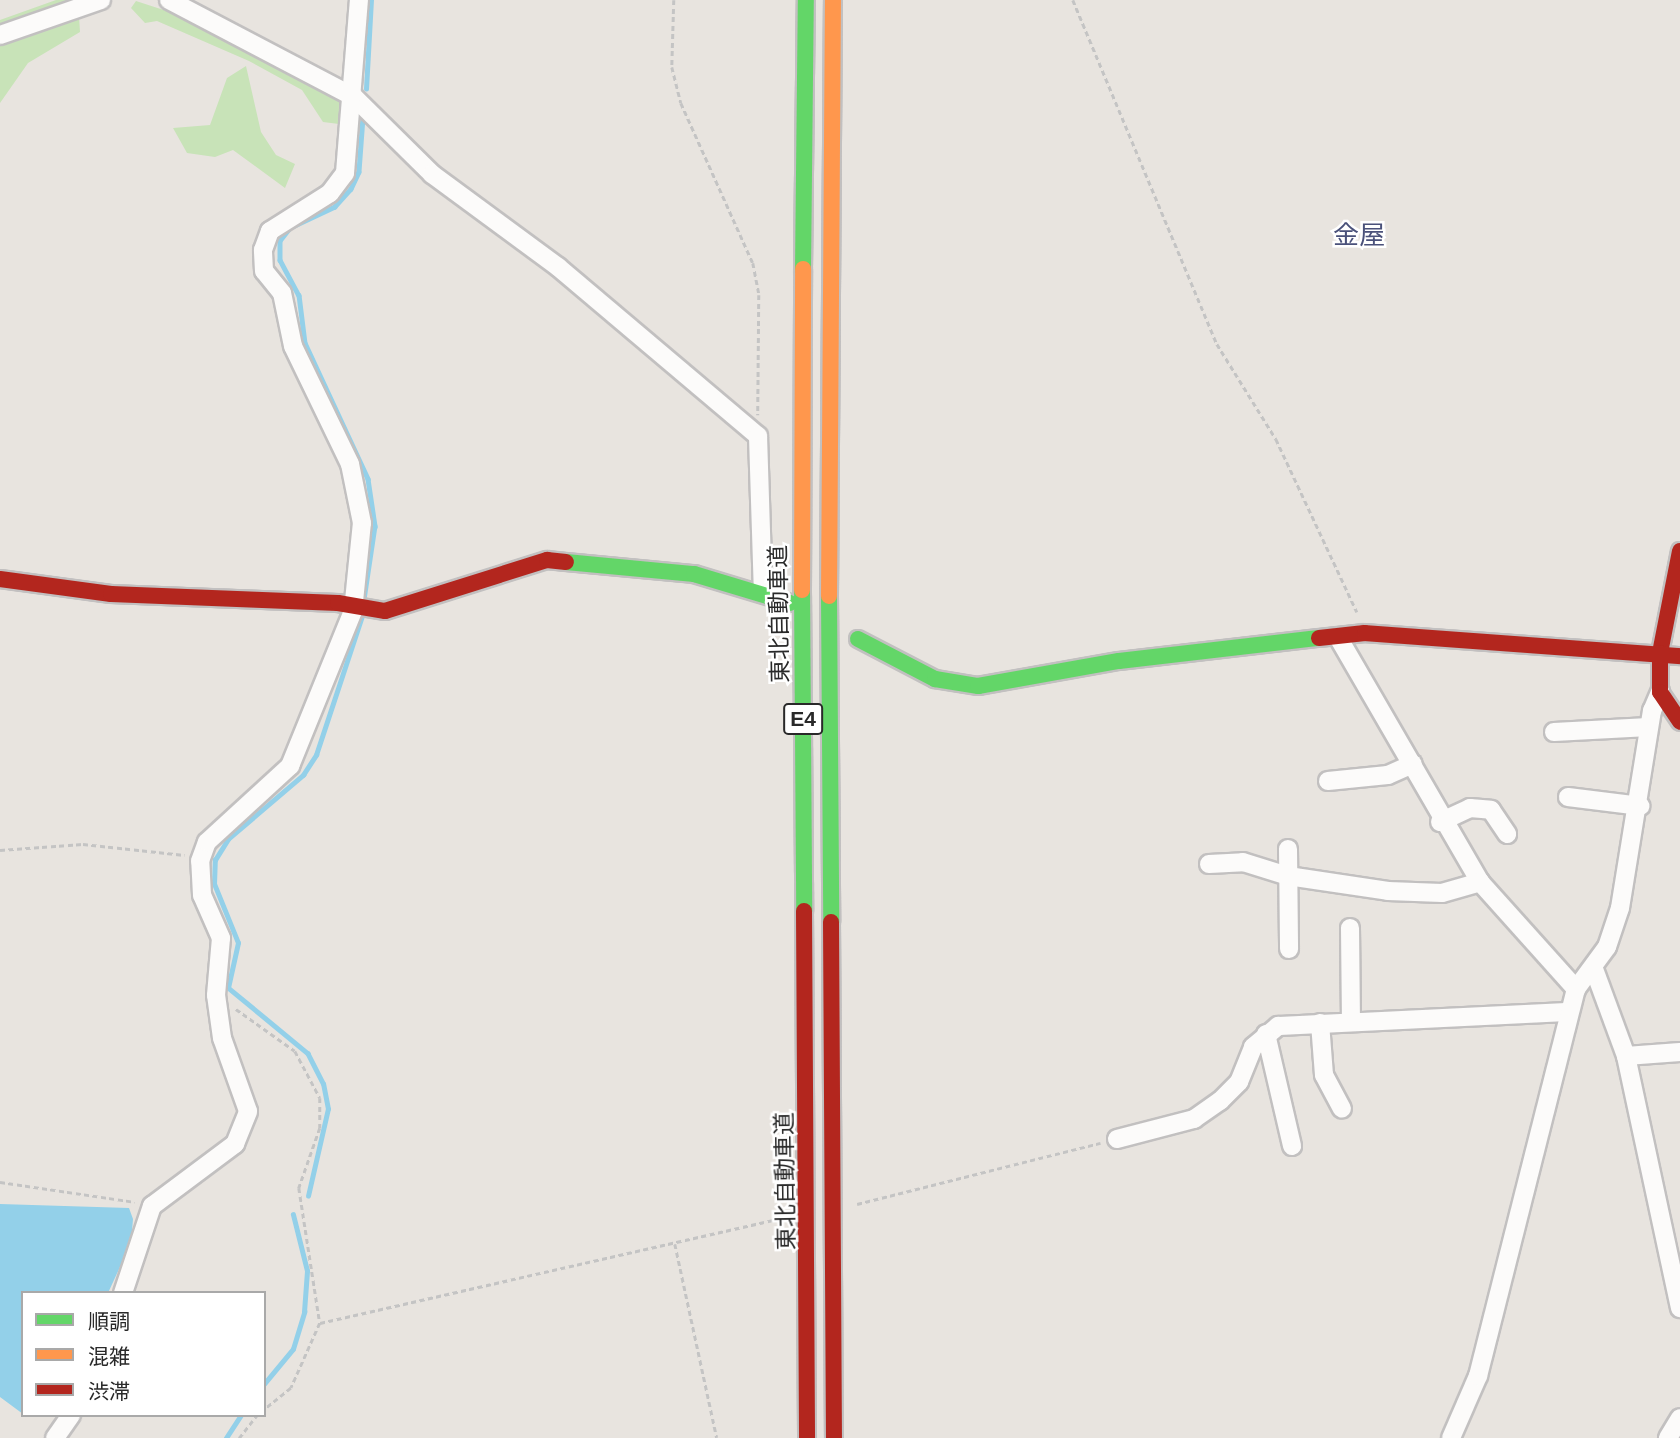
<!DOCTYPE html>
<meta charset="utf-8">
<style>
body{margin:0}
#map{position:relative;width:1680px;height:1438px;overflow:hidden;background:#e8e4df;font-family:Arial,"Noto Sans JP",sans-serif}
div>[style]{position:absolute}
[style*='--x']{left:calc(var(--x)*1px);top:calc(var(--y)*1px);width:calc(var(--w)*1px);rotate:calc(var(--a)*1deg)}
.green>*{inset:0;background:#c8e3b8}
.water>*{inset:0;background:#93d0e9}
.stream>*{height:4.5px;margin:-2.25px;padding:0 2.25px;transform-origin:2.25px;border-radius:2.25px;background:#93d0e9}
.path>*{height:2.5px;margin-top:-1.25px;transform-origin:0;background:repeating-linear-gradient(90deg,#c4c4c4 0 5px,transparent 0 8.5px)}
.roads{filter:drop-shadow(2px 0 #c2c0c0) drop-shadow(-2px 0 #c2c0c0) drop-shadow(0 2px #c2c0c0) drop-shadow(0 -2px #c2c0c0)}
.street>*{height:18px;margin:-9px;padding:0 9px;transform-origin:9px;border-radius:9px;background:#fcfbfa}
.fast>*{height:16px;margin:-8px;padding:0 8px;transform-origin:8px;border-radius:8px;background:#63d668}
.slow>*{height:16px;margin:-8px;padding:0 8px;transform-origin:8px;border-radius:8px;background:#ff974d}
.jam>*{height:16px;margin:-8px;padding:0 8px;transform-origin:8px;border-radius:8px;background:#b3261e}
span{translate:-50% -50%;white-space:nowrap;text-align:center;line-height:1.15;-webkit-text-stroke:5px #fff;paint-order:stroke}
.shield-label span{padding:2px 5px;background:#fff;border:2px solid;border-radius:5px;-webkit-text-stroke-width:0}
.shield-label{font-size:21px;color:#292929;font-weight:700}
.street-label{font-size:23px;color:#292929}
.quarter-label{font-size:26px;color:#4a517a}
.legend{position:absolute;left:21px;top:1291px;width:245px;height:126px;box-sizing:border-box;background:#fff;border:2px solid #a9a9a9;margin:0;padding:9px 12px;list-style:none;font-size:21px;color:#292929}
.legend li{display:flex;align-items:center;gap:14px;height:35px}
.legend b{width:35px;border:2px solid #a9a9a9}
</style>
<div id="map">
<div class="green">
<i style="clip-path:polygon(56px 0,78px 0,80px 32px,28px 63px,0 103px,0 20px)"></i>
<i style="clip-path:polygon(136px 1px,216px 27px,228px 42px,244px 43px,347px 99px,347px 125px,323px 122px,302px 90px,249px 61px,157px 21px,145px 23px,131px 8px)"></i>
<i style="clip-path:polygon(246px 66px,261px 132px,276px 155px,295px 164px,285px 188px,233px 150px,215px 157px,187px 153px,173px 128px,210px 125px,227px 78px)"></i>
</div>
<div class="water">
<i style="clip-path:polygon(0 1204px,129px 1208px,133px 1219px,131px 1243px,108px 1293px,23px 1293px,23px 1414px,0 1397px)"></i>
</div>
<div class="stream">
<i style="--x:366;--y:89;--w:89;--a:-86.8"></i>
<i style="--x:363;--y:117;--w:55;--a:94.2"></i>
<i style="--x:359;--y:172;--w:19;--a:115"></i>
<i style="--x:351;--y:189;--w:24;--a:132"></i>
<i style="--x:335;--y:207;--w:50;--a:155"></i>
<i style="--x:290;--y:228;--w:16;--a:128"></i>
<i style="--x:280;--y:241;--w:19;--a:90"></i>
<i style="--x:280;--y:260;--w:40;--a:62"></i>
<i style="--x:299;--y:295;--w:48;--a:82.9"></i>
<i style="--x:305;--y:343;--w:150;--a:65.1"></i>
<i style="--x:368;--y:479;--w:48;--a:81.5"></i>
<i style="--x:375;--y:526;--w:75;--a:98.5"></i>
<i style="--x:308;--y:1196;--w:89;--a:-77.1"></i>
<i style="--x:328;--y:1109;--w:25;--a:-101"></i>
<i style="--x:323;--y:1084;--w:34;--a:-117"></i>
<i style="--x:308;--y:1054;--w:104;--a:-140.5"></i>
<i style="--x:228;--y:988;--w:46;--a:-77.5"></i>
<i style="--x:238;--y:943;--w:64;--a:-112.1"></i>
<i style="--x:214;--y:884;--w:24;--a:-88"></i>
<i style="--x:215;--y:860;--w:25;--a:-58"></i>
<i style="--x:228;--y:839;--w:99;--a:-40.5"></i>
<i style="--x:303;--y:775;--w:24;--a:-57"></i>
<i style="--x:316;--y:755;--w:146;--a:-71.7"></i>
<i style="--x:264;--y:1384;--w:45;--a:-50.4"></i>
<i style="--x:293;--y:1349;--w:39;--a:-73"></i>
<i style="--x:304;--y:1312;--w:41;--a:-85.8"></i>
<i style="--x:307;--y:1271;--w:58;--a:-104"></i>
<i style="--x:226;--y:1438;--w:27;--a:-57"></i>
</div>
<div class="path">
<i style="--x:674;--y:0;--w:67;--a:91.7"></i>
<i style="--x:672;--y:67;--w:37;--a:76"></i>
<i style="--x:681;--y:103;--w:175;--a:65.8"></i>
<i style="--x:753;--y:263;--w:33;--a:79"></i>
<i style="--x:759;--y:295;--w:120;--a:90.5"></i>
<i style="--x:1073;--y:0;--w:373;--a:67.3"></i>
<i style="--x:1217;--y:344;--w:112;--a:58.2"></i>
<i style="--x:1276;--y:439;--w:191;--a:64.9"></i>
<i style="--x:0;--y:850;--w:83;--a:-4.1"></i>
<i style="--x:83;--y:844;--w:102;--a:6.2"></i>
<i style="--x:236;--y:1009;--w:72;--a:35.4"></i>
<i style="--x:295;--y:1051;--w:53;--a:62"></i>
<i style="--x:320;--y:1098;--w:30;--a:90"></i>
<i style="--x:320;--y:1128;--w:64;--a:109.3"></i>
<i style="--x:299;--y:1188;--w:137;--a:81.2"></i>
<i style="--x:320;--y:1323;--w:71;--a:114"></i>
<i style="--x:291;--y:1388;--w:35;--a:141"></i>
<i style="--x:0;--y:1182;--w:136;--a:8.4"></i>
<i style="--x:857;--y:1204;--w:251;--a:-14.1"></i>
<i style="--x:675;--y:1244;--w:198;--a:77.8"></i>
<i style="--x:320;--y:1323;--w:473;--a:-12.8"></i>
<i style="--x:239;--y:1438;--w:29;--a:-52"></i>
</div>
<div class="roads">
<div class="street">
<i style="--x:169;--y:0;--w:209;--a:27.7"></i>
<i style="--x:354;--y:97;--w:110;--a:44.6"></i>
<i style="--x:432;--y:174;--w:157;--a:36.4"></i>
<i style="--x:558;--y:267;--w:262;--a:40.2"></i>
<i style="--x:758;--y:436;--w:155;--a:88.2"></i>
<i style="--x:0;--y:35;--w:107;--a:-19.1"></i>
<i style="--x:1338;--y:637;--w:283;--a:59.9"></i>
<i style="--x:1480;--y:882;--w:144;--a:48.1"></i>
<i style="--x:1554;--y:732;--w:95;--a:-3"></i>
<i style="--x:1328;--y:781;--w:60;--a:-5.7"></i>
<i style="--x:1388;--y:775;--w:27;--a:-24"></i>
<i style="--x:1568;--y:797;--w:73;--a:7.1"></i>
<i style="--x:1440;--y:822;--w:33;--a:-25"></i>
<i style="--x:1470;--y:808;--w:21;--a:5"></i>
<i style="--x:1491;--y:810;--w:29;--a:56"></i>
<i style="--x:1288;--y:849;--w:100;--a:89.4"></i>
<i style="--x:1209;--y:864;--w:34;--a:-3"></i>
<i style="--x:1243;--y:862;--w:47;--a:17.3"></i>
<i style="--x:1288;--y:876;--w:101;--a:8.5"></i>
<i style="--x:1388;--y:891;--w:54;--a:2.1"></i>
<i style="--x:1442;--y:893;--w:40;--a:-16"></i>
<i style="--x:1350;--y:928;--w:91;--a:89.4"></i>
<i style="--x:1594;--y:969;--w:93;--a:69.8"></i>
<i style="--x:1626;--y:1056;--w:258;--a:77.9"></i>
<i style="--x:1320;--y:1023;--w:52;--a:85.6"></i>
<i style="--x:1324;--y:1075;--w:38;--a:62"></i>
<i style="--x:1266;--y:1034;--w:115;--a:76.9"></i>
<i style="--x:1626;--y:1056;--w:54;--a:-4.2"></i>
<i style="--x:1117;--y:1139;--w:80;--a:-14.6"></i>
<i style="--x:1194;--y:1119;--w:32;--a:-35"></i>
<i style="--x:1220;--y:1101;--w:27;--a:-45"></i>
<i style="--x:1239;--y:1082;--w:38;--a:-68"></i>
<i style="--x:1253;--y:1047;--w:33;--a:-40"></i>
<i style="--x:1278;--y:1026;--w:290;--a:-2.8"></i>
<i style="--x:123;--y:1293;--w:92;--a:-71.6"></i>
<i style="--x:152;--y:1206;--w:104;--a:-36.8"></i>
<i style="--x:235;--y:1144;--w:35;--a:-68"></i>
<i style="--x:248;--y:1111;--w:77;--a:-109.6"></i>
<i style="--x:222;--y:1038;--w:43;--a:-97.9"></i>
<i style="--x:216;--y:995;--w:57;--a:-85"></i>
<i style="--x:221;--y:938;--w:47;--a:-113.8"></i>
<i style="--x:202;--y:895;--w:34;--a:-93"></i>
<i style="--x:200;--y:861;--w:20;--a:-70"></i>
<i style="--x:207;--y:842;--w:113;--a:-42.5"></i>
<i style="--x:290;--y:766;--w:167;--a:-67.9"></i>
<i style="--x:353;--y:611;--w:88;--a:-84.2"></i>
<i style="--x:362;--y:523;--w:60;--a:-101.5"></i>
<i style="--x:350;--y:464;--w:131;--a:-115.8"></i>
<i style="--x:293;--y:346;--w:54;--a:-101.7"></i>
<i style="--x:282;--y:293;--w:28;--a:-129"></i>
<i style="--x:264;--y:271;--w:21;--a:-93"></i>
<i style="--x:263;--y:250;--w:20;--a:-70"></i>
<i style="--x:270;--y:231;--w:71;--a:-32.3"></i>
<i style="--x:330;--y:193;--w:25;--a:-53"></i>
<i style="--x:345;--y:173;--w:174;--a:-85.4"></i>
<i style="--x:55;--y:1438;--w:28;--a:-55"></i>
<i style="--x:1451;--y:1438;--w:68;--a:-66.5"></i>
<i style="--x:1478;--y:1376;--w:399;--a:-75.8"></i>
<i style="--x:1576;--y:989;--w:52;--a:-53.6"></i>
<i style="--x:1607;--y:947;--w:41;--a:-71.6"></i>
<i style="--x:1620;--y:908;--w:200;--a:-80.8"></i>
<i style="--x:1652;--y:711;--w:21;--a:-67"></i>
<i style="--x:1668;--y:1438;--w:23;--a:-59"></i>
</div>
<div class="fast">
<i style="--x:803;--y:269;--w:269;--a:-89.4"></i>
<i style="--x:566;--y:562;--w:129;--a:5.4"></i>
<i style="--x:694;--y:574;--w:100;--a:16.8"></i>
<i style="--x:802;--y:590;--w:321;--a:89.6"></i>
<i style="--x:829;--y:596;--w:326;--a:89.6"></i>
<i style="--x:858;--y:639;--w:87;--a:27.5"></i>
<i style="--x:935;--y:679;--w:44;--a:9.2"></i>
<i style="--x:978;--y:686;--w:143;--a:-10.1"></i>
<i style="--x:1119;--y:661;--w:201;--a:-6.6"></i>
</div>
<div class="slow">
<i style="--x:802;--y:590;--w:321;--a:-89.8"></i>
<i style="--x:829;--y:596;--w:596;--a:-89.62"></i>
</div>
<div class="jam">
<i style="--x:1680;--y:551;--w:104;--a:101.1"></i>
<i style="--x:1660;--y:653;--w:39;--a:90"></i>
<i style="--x:1660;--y:692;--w:36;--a:56"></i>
<i style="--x:0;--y:579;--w:112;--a:7.7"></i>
<i style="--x:111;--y:594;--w:227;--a:2.3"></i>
<i style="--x:338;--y:603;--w:48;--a:9.7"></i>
<i style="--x:385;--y:611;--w:170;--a:-17.5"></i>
<i style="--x:547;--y:560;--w:19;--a:6"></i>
<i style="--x:1319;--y:638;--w:46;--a:-6.2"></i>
<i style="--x:1365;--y:633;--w:316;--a:4.2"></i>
<i style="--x:804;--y:911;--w:527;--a:89.67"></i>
<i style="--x:831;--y:922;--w:516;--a:89.67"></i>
</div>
</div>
<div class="shield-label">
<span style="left:803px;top:719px">E4</span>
</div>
<div class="street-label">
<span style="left:779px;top:614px;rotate:-91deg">東北自動車道</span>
<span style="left:785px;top:1181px;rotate:-91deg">東北自動車道</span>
</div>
<div class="quarter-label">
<span style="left:1359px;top:236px">金屋</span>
</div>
<ul class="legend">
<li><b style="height:9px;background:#63d668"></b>順調</li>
<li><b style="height:9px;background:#ff974d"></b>混雑</li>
<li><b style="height:9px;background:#b3261e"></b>渋滞</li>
</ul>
</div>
